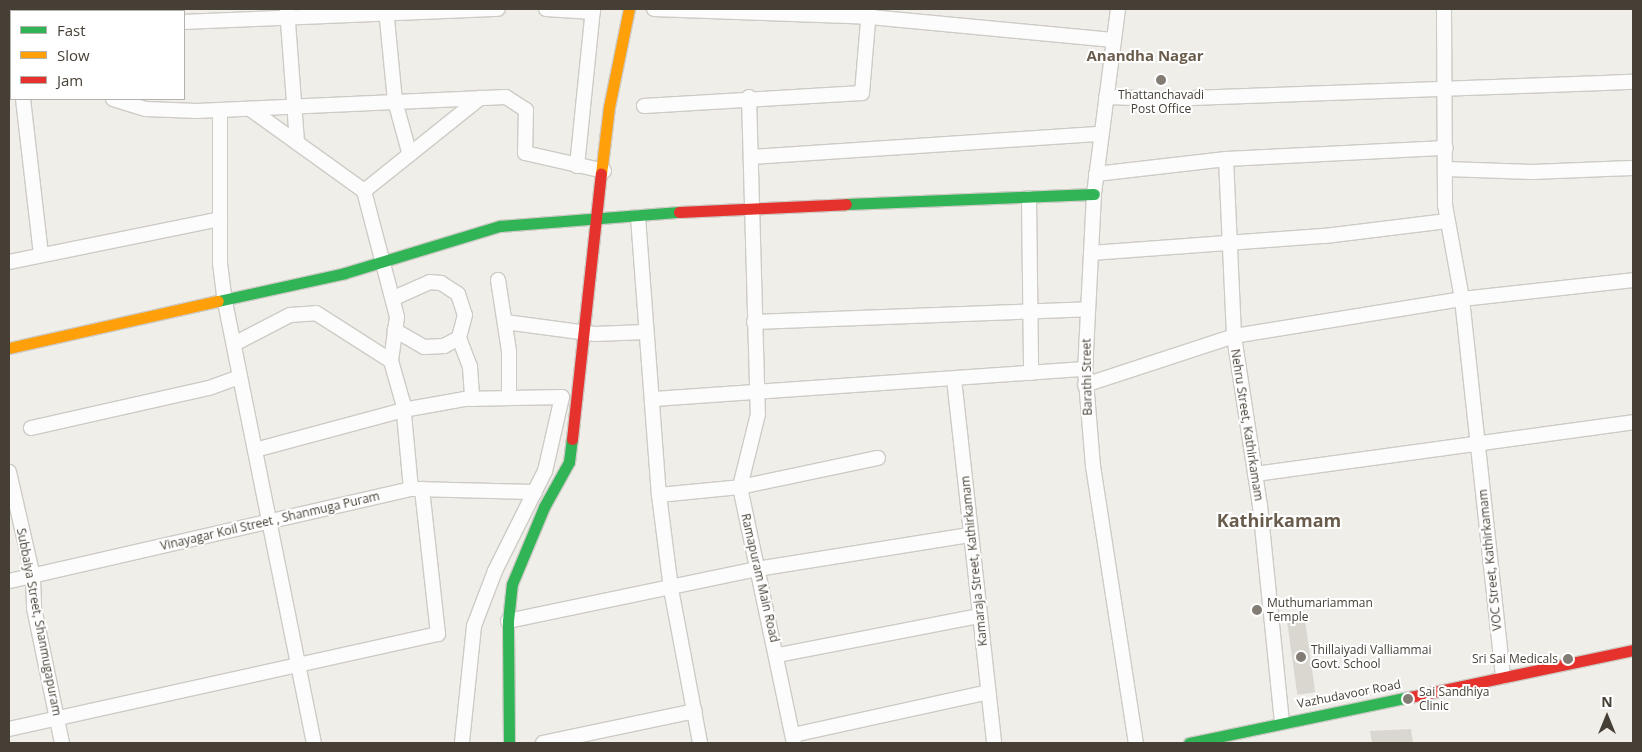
<!DOCTYPE html>
<style>
body{margin:0}
#map{position:relative;width:1642px;height:752px;overflow:hidden;background:#f0eee9;font-family:"Open Sans",sans-serif}
div>[style]{position:absolute}
[style*='--x']{left:calc(var(--x)*1px);top:calc(var(--y)*1px);width:calc(var(--w)*1px);rotate:calc(var(--a)*1deg)}
.building>*{inset:0;background:#dad7d1;transform-origin:0 0}
.roads{filter:drop-shadow(1px 0 #cecbc6) drop-shadow(-1px 0 #cecbc6) drop-shadow(0 1px #cecbc6) drop-shadow(0 -1px #cecbc6)}
.street>*{height:14px;margin:-7px;padding:0 7px;transform-origin:7px;border-radius:7px;background:#fdfcfc}
.fast>*{height:11px;margin:-5.5px;padding:0 5.5px;transform-origin:5.5px;border-radius:5.5px;background:#30b455}
.slow>*{height:11px;margin:-5.5px;padding:0 5.5px;transform-origin:5.5px;border-radius:5.5px;background:#ff9f0a}
.jam>*{height:11px;margin:-5.5px;padding:0 5.5px;transform-origin:5.5px;border-radius:5.5px;background:#e5322d}
.dots>*{width:14px;height:14px;translate:-50% -50%;box-sizing:border-box;border:2px solid #fff;border-radius:50%}
span{translate:-50% -50%;white-space:nowrap;text-align:center;line-height:1.15;-webkit-text-stroke:4px #fff;paint-order:stroke}
.poi-label{font-size:12px;color:#463f35}
.left{translate:0 -50%;text-align:left}
.right{translate:-100% -50%;text-align:right}
.street-label{font-size:12px;color:#463f35}
.quarter-label{font-size:15px;color:#695c4c;font-weight:700}
.district-label{font-size:18px;color:#695c4c;font-weight:700}
.frame{position:absolute;inset:0;border:10px solid #463f35;pointer-events:none}
.legend{position:absolute;left:10px;top:10px;width:175px;height:90px;box-sizing:border-box;background:#fff;border:1px solid #b5b2ae;margin:0;padding:6px 9px;list-style:none;font-size:15px;color:#463f35}
.legend li{display:flex;align-items:center;gap:10px;height:25px}
.legend b{width:25px;border:1px solid #b5b2ae}
.north{position:absolute;left:1582px;top:692px;width:50px;height:50px;-webkit-text-stroke:4px #fff;paint-order:stroke;rotate:0deg;font-size:14px;font-weight:700;line-height:20px;text-align:center;color:#463f35}
.north::after{content:'';display:block;margin:auto;width:18px;height:22px;background:#463f35;clip-path:polygon(50% 0,100% 100%,50% 72%,0 100%)}
</style>
<div id="map">
<div class="building">
<i style="left:1305px;top:620px;width:73px;height:18px;rotate:82deg"></i>
<i style="clip-path:polygon(1411px 729px,1413px 743px,1372px 743px,1370px 731px)"></i>
</div>
<div class="roads">
<div class="street">
<i style="--x:13;--y:9;--w:2;--a:90"></i>
<i style="--x:96;--y:9;--w:2;--a:90"></i>
<i style="--x:287;--y:9;--w:132;--a:85.7"></i>
<i style="--x:386;--y:9;--w:92;--a:84.4"></i>
<i style="--x:395;--y:101;--w:53;--a:74.6"></i>
<i style="--x:546;--y:9;--w:47;--a:3.7"></i>
<i style="--x:654;--y:9;--w:215;--a:2.1"></i>
<i style="--x:869;--y:17;--w:246;--a:5.4"></i>
<i style="--x:1118;--y:9;--w:187;--a:97.4"></i>
<i style="--x:1094;--y:194;--w:175;--a:92.9"></i>
<i style="--x:1085;--y:369;--w:97;--a:85.3"></i>
<i style="--x:1093;--y:466;--w:280;--a:81.2"></i>
<i style="--x:1444;--y:9;--w:196;--a:89.7"></i>
<i style="--x:1445;--y:205;--w:96;--a:79.7"></i>
<i style="--x:1462;--y:299;--w:380;--a:83.8"></i>
<i style="--x:184;--y:22;--w:314;--a:-2.4"></i>
<i style="--x:749;--y:97;--w:317;--a:88.4"></i>
<i style="--x:758;--y:414;--w:75;--a:103.9"></i>
<i style="--x:740;--y:487;--w:262;--a:78.1"></i>
<i style="--x:1106;--y:97;--w:58;--a:2"></i>
<i style="--x:1164;--y:99;--w:469;--a:-2.1"></i>
<i style="--x:23;--y:99;--w:157;--a:83.4"></i>
<i style="--x:113;--y:99;--w:34;--a:17"></i>
<i style="--x:146;--y:109;--w:51;--a:2.2"></i>
<i style="--x:197;--y:111;--w:309;--a:-2.6"></i>
<i style="--x:506;--y:97;--w:24;--a:33"></i>
<i style="--x:526;--y:110;--w:43;--a:91.3"></i>
<i style="--x:525;--y:153;--w:81;--a:12.8"></i>
<i style="--x:644;--y:106;--w:218;--a:-3.4"></i>
<i style="--x:862;--y:93;--w:84;--a:-85.2"></i>
<i style="--x:250;--y:109;--w:140;--a:35.7"></i>
<i style="--x:364;--y:191;--w:130;--a:75.3"></i>
<i style="--x:397;--y:317;--w:44;--a:97.8"></i>
<i style="--x:220;--y:110;--w:153;--a:90"></i>
<i style="--x:220;--y:263;--w:39;--a:83"></i>
<i style="--x:225;--y:302;--w:450;--a:78.6"></i>
<i style="--x:751;--y:157;--w:351;--a:-3.8"></i>
<i style="--x:1226;--y:159;--w:177;--a:87.4"></i>
<i style="--x:1234;--y:336;--w:172;--a:81.3"></i>
<i style="--x:1260;--y:506;--w:216;--a:84.2"></i>
<i style="--x:577;--y:166;--w:158;--a:-84.2"></i>
<i style="--x:1446;--y:169;--w:86;--a:2"></i>
<i style="--x:1532;--y:172;--w:101;--a:-2.3"></i>
<i style="--x:1096;--y:174;--w:131;--a:-6.6"></i>
<i style="--x:1226;--y:159;--w:220;--a:-2.9"></i>
<i style="--x:364;--y:191;--w:149;--a:-38.7"></i>
<i style="--x:1029;--y:198;--w:175;--a:89.3"></i>
<i style="--x:638;--y:217;--w:279;--a:85.7"></i>
<i style="--x:659;--y:495;--w:95;--a:82.7"></i>
<i style="--x:671;--y:589;--w:157;--a:79.3"></i>
<i style="--x:1091;--y:253;--w:235;--a:-4.2"></i>
<i style="--x:1325;--y:236;--w:123;--a:-7"></i>
<i style="--x:9;--y:262;--w:215;--a:-11.5"></i>
<i style="--x:498;--y:280;--w:72;--a:81.2"></i>
<i style="--x:509;--y:351;--w:47;--a:90"></i>
<i style="--x:394;--y:298;--w:39;--a:-24"></i>
<i style="--x:430;--y:282;--w:11;--a:5"></i>
<i style="--x:441;--y:283;--w:20;--a:33"></i>
<i style="--x:458;--y:294;--w:22;--a:72"></i>
<i style="--x:465;--y:315;--w:24;--a:105"></i>
<i style="--x:459;--y:338;--w:17;--a:152"></i>
<i style="--x:444;--y:346;--w:20;--a:177"></i>
<i style="--x:424;--y:347;--w:34;--a:-150"></i>
<i style="--x:505;--y:322;--w:91;--a:7.6"></i>
<i style="--x:595;--y:334;--w:50;--a:-2.3"></i>
<i style="--x:754;--y:322;--w:334;--a:-2.2"></i>
<i style="--x:459;--y:338;--w:31;--a:69"></i>
<i style="--x:470;--y:367;--w:32;--a:86"></i>
<i style="--x:234;--y:344;--w:63;--a:-27.4"></i>
<i style="--x:290;--y:315;--w:26;--a:-4"></i>
<i style="--x:316;--y:313;--w:89;--a:32.6"></i>
<i style="--x:391;--y:361;--w:44;--a:74.1"></i>
<i style="--x:403;--y:403;--w:86;--a:84.7"></i>
<i style="--x:954;--y:379;--w:366;--a:83.7"></i>
<i style="--x:1085;--y:385;--w:157;--a:-18.2"></i>
<i style="--x:1234;--y:336;--w:231;--a:-9.2"></i>
<i style="--x:1462;--y:299;--w:172;--a:-6.3"></i>
<i style="--x:654;--y:399;--w:432;--a:-4"></i>
<i style="--x:31;--y:428;--w:182;--a:-12.7"></i>
<i style="--x:209;--y:388;--w:33;--a:-20"></i>
<i style="--x:255;--y:450;--w:153;--a:-15.1"></i>
<i style="--x:403;--y:410;--w:62;--a:-10.2"></i>
<i style="--x:464;--y:399;--w:98;--a:-1.2"></i>
<i style="--x:562;--y:397;--w:76;--a:102.9"></i>
<i style="--x:545;--y:471;--w:112;--a:116.6"></i>
<i style="--x:495;--y:571;--w:59;--a:110.9"></i>
<i style="--x:474;--y:626;--w:118;--a:95.9"></i>
<i style="--x:9;--y:472;--w:108;--a:77.1"></i>
<i style="--x:33;--y:577;--w:31;--a:88"></i>
<i style="--x:34;--y:608;--w:138;--a:78.3"></i>
<i style="--x:1255;--y:474;--w:382;--a:-7.8"></i>
<i style="--x:659;--y:495;--w:81;--a:-5.6"></i>
<i style="--x:740;--y:487;--w:141;--a:-11.9"></i>
<i style="--x:9;--y:581;--w:412;--a:-12.9"></i>
<i style="--x:411;--y:489;--w:124;--a:1.4"></i>
<i style="--x:508;--y:621;--w:254;--a:-11.8"></i>
<i style="--x:757;--y:569;--w:215;--a:-9.1"></i>
<i style="--x:778;--y:655;--w:204;--a:-11"></i>
<i style="--x:9;--y:729;--w:439;--a:-12.5"></i>
<i style="--x:438;--y:634;--w:146;--a:-96.3"></i>
<i style="--x:793;--y:735;--w:200;--a:-12.4"></i>
<i style="--x:543;--y:743;--w:155;--a:-11.9"></i>
</div>
<div class="fast">
<i style="--x:846;--y:204;--w:248;--a:-2.3"></i>
<i style="--x:218;--y:301;--w:130;--a:-12.4"></i>
<i style="--x:345;--y:273;--w:162;--a:-16.9"></i>
<i style="--x:500;--y:226;--w:180;--a:-4.5"></i>
<i style="--x:509;--y:743;--w:122;--a:-90.5"></i>
<i style="--x:508;--y:621;--w:37;--a:-84"></i>
<i style="--x:512;--y:584;--w:83;--a:-67.4"></i>
<i style="--x:544;--y:507;--w:51;--a:-60.9"></i>
<i style="--x:569;--y:462;--w:23;--a:-83"></i>
<i style="--x:1189;--y:743;--w:226;--a:-11.8"></i>
</div>
<div class="slow">
<i style="--x:601;--y:174;--w:67;--a:-83.2"></i>
<i style="--x:609;--y:107;--w:100;--a:-78.5"></i>
<i style="--x:9;--y:348;--w:214;--a:-12.7"></i>
</div>
<div class="jam">
<i style="--x:679;--y:212;--w:167;--a:-2.7"></i>
<i style="--x:572;--y:439;--w:267;--a:-83.8"></i>
<i style="--x:1410;--y:697;--w:228;--a:-11.9"></i>
</div>
</div>
<div class="dots">
<i style="left:1161px;top:80px;background:#827c74"></i>
<i style="left:1257px;top:610px;background:#827c74"></i>
<i style="left:1301px;top:657px;background:#827c74"></i>
<i style="left:1568px;top:659px;background:#827c74"></i>
<i style="left:1408px;top:699px;background:#827c74"></i>
</div>
<div class="poi-label">
<span style="left:1161px;top:102px">Thattanchavadi<br>Post Office</span>
<span class="left" style="left:1267px;top:610px">Muthumariamman<br>Temple</span>
<span class="left" style="left:1311px;top:657px">Thillaiyadi Valliammai<br>Govt. School</span>
<span class="right" style="left:1558px;top:659px">Sri Sai Medicals</span>
<span class="left" style="left:1419px;top:699px">Sai Sandhiya<br>Clinic</span>
</div>
<div class="street-label">
<span style="left:1087px;top:377px;rotate:-91deg">Barathi Street</span>
<span style="left:1247px;top:425px;rotate:81deg">Nehru Street, Kathirkamam</span>
<span style="left:270px;top:521px;rotate:-13deg">Vinayagar Koil Street , Shanmuga Puram</span>
<span style="left:1490px;top:560px;rotate:-96deg">VOC Street, Kathirkamam</span>
<span style="left:974px;top:561px;rotate:-96deg">Kamaraja Street, Kathirkamam</span>
<span style="left:760px;top:578px;rotate:77deg">Ramapuram Main Road</span>
<span style="left:39px;top:622px;rotate:79deg">Subbaiya Street, Shanmugapuram</span>
<span style="left:1349px;top:694px;rotate:-11deg">Vazhudavoor Road</span>
</div>
<div class="quarter-label">
<span style="left:1145px;top:56px">Anandha Nagar</span>
</div>
<div class="district-label">
<span style="left:1279px;top:520px">Kathirkamam</span>
</div>
<div class="frame"></div>
<ul class="legend">
<li><b style="height:6px;background:#30b455"></b>Fast</li>
<li><b style="height:6px;background:#ff9f0a"></b>Slow</li>
<li><b style="height:6px;background:#e5322d"></b>Jam</li>
</ul>
<div class="north">N</div>
</div>
